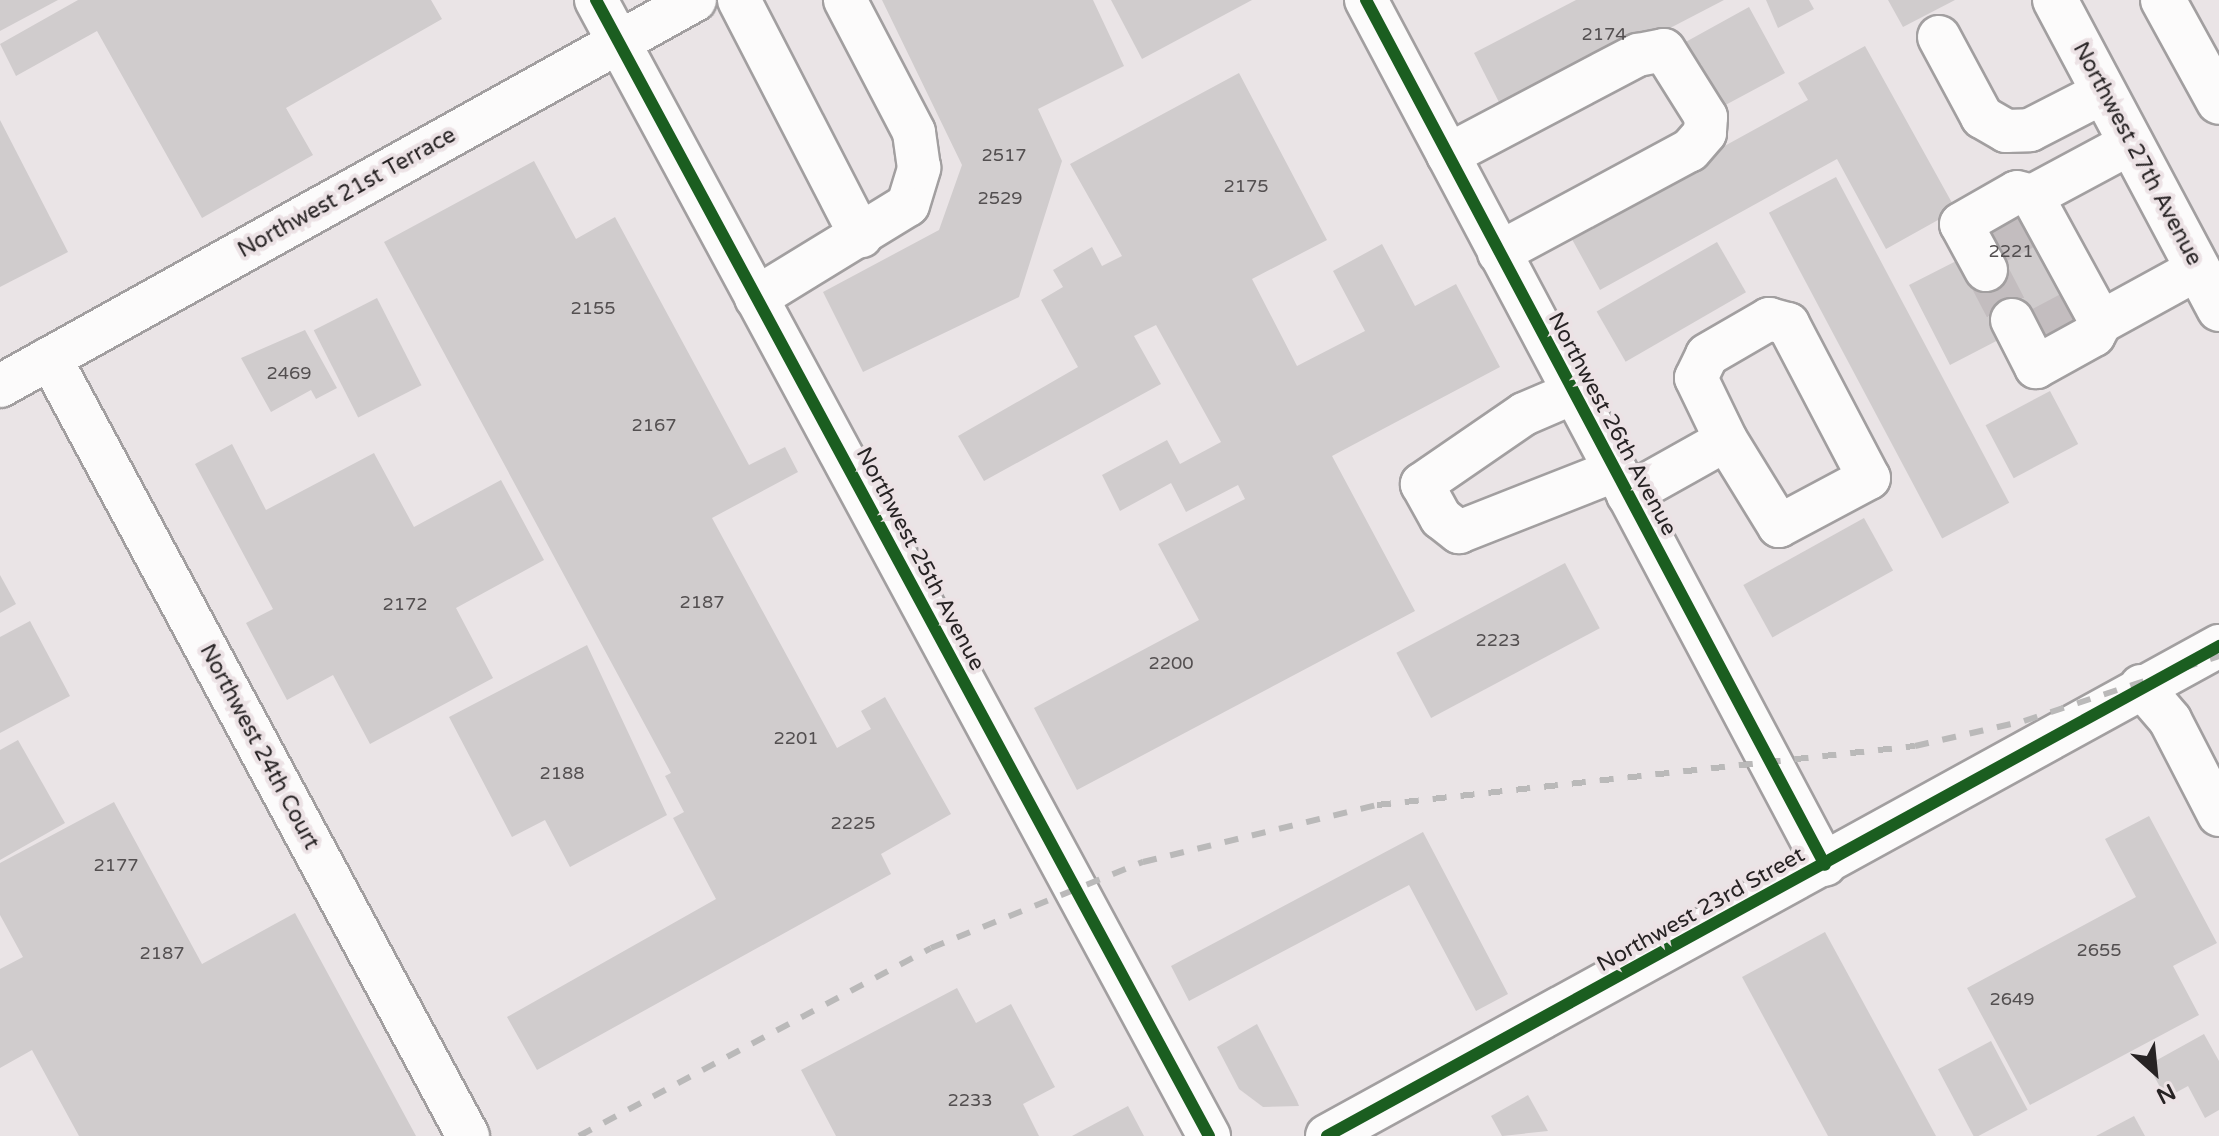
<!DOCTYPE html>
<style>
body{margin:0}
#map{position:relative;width:2219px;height:1136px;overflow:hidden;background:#eae4e6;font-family:"Varela Round",sans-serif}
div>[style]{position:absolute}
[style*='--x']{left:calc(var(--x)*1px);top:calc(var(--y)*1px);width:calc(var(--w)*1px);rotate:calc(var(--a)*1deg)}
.building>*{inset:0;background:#d0cccd;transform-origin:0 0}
.minor-tunnel>*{height:42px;margin-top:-21px;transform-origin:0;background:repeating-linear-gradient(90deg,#c3bdbf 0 42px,transparent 0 63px)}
.roads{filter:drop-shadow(2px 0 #a29fa0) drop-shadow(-2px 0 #a29fa0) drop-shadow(0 2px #a29fa0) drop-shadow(0 -2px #a29fa0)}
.minor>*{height:42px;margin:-21px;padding:0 21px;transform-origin:21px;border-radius:21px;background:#fcfbfb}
.highway>*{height:44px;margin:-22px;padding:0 22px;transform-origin:22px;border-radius:22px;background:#fcfbfb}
.rail>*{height:6px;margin-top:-3px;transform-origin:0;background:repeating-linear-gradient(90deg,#bab9b9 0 14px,transparent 0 28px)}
.cycleway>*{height:12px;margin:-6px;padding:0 6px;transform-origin:6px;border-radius:6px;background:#1b5e20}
span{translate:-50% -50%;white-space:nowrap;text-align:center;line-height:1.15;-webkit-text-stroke:8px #ece2e5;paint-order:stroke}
.number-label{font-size:18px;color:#534f50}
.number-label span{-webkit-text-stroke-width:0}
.street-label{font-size:22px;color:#272324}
.north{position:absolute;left:2115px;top:1032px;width:80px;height:80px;-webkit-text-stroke:6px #ece2e5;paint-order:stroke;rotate:153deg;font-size:22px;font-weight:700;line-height:32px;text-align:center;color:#272324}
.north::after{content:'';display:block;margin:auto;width:28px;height:36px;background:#272324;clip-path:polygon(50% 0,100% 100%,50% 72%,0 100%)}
</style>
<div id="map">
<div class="building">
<i style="clip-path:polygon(0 0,58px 0,0 31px)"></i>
<i style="clip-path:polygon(78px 0,431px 0,442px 19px,286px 108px,313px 155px,202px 218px,97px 31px,16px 76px,0 44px)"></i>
<i style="clip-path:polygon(882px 0,1093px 0,1124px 66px,1038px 109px,1062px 161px,1019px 297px,863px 372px,823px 292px,939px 230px,962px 165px)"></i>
<i style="clip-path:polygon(1111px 0,1252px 0,1142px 59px)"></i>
<i style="clip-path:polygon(1576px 0,1724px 0,1505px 114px,1474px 53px)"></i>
<i style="clip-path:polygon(1766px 0,1809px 0,1814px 9px,1778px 28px)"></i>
<i style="clip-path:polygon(1888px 0,1955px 0,1903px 27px)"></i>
<i style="clip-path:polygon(1749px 7px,1785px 73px,1718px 109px,1701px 64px,1695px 68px,1682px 44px)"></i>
<i style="clip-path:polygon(1865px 46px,1956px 210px,1886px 249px,1837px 159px,1600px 290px,1568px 232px,1808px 100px,1798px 83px)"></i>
<i style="clip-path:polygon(1239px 73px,1327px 240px,1252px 279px,1297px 366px,1365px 331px,1333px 271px,1382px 244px,1415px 306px,1456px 284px,1500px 367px,1332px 456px,1415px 611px,1077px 790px,1034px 708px,1199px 620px,1158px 544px,1245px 499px,1238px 485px,1186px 512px,1171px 483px,1120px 511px,1102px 475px,1167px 440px,1180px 464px,1221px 442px,1156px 325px,1134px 336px,1161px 384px,984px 481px,958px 436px,1078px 367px,1041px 300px,1063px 287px,1053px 270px,1092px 247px,1102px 266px,1122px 256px,1070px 164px)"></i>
<i style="clip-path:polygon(0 120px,68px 252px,0 287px)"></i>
<i style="clip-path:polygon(534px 161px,576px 239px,615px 217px,749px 465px,785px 447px,798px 472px,712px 518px,837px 748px,871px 729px,861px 711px,885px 697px,951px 814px,881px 854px,891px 874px,537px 1070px,507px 1017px,716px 899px,673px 818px,684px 812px,665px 776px,671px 773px,384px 242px)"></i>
<i style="left:1836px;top:177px;width:369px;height:76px;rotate:62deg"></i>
<i style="clip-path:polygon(2023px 204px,2089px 330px,2044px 352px,2006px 336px,1950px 365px,1909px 285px,1966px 256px,1981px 227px)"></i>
<i style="left:1717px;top:242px;width:58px;height:139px;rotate:60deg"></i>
<i style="left:377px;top:298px;width:98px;height:71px;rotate:63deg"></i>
<i style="clip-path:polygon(305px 330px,337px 388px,316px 399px,311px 390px,271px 412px,241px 358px)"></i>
<i style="left:2050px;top:391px;width:60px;height:73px;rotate:62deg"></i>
<i style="clip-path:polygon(232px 444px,266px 510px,374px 453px,414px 527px,501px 480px,544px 560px,456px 608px,493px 678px,370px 744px,333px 675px,287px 700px,246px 623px,273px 609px,195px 464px)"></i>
<i style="left:1864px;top:518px;width:60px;height:138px;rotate:61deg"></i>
<i style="left:1565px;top:563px;width:74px;height:191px;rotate:62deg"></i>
<i style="clip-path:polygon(0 575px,16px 604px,0 613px)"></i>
<i style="clip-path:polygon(30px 621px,70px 696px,0 733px,0 637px)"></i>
<i style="clip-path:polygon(587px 645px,667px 815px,570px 867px,545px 820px,512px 837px,449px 717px)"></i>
<i style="clip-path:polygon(18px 740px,65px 823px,0 860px,0 750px)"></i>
<i style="clip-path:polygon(114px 802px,202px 964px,295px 913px,416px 1136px,79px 1136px,32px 1050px,0 1068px,0 969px,23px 957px,0 915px,0 863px)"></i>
<i style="clip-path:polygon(2149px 816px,2217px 943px,2173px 966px,2199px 1015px,2030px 1105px,1967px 988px,2136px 897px,2105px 839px)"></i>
<i style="clip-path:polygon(1423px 832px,1508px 994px,1476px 1011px,1409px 885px,1189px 1001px,1171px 966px)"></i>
<i style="clip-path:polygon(1825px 932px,1936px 1136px,1828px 1136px,1742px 977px)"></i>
<i style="clip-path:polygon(957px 988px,976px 1023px,1011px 1004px,1055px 1087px,1023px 1104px,1039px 1136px,836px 1136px,801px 1070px)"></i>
<i style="clip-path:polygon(1257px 1024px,1297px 1101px,1299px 1106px,1263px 1107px,1239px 1089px,1217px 1047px)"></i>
<i style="clip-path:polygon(2204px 1034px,2219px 1061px,2219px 1110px,2205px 1118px,2188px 1086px,2166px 1098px,2148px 1065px)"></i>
<i style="left:1991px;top:1041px;width:78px;height:60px;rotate:62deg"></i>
<i style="clip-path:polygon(1528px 1095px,1548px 1131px,1502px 1136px,1491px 1116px)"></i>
<i style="clip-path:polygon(1128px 1106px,1144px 1136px,1072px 1136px)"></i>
<i style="clip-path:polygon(2134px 1116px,2145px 1136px,2096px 1136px)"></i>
</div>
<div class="minor-tunnel">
<i style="--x:1990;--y:246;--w:48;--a:-27.1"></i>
<i style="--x:1986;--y:270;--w:56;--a:62.5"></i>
<i style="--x:2034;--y:332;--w:49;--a:-28.1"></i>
</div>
<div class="roads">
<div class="minor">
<i style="--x:596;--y:0;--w:1291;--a:61.65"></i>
<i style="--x:739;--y:0;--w:266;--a:62.7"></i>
<i style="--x:1366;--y:0;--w:979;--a:62.05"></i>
<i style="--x:1939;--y:37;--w:91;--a:61.7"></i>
<i style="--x:1982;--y:117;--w:28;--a:30"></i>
<i style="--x:2006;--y:131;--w:24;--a:-2"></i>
<i style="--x:2030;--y:130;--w:83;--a:-27.2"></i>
<i style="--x:2131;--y:143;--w:112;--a:151.8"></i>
<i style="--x:2032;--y:196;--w:144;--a:61.3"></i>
<i style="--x:2101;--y:322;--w:111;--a:-28.7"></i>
<i style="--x:1448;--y:155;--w:215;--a:-27.8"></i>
<i style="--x:1638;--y:55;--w:26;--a:-11"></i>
<i style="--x:1664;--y:50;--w:79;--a:57.9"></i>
<i style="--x:1706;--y:117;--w:16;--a:94"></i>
<i style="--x:1705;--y:133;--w:23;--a:131"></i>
<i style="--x:1690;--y:150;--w:217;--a:151.7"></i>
<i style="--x:1986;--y:270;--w:52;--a:-118.5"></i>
<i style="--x:1961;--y:224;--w:64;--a:-29.7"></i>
<i style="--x:2017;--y:192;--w:16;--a:15"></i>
<i style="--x:756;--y:298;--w:178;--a:-31.5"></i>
<i style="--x:908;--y:205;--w:39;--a:-73"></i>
<i style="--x:919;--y:168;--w:36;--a:-98"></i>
<i style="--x:914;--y:132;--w:149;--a:-117.6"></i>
<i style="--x:2012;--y:320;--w:53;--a:62.9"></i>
<i style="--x:2036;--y:367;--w:66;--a:-28.9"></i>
<i style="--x:2094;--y:335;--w:15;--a:-62"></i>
<i style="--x:50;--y:358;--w:883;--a:61.75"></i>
<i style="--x:0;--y:386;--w:795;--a:-29.05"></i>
<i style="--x:1573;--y:393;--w:53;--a:156.8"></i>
<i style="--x:1524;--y:414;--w:124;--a:145.5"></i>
<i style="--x:1422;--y:484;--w:39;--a:61"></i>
<i style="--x:1441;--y:518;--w:23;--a:38"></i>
<i style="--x:1459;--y:532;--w:167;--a:-21.5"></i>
<i style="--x:1628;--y:495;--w:112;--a:-29.3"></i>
<i style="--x:1726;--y:440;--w:69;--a:-115.8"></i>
<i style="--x:1696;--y:378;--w:25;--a:-64"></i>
<i style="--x:1707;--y:355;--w:72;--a:-30.1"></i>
<i style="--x:1769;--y:319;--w:20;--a:15"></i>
<i style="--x:1788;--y:324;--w:174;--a:62.3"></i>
<i style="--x:1869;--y:478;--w:102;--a:151.9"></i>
<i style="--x:1779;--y:526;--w:101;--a:-121.6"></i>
<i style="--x:2141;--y:686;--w:45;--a:49.5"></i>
<i style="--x:2170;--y:720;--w:107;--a:62.7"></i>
<i style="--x:1327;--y:1136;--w:1018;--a:-28.78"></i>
</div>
<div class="highway">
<i style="--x:2055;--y:0;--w:350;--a:62"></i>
<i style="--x:2163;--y:0;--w:116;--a:61.2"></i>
</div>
</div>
<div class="rail">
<i style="--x:579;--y:1136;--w:399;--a:-28.1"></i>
<i style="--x:931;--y:948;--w:229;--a:-22.1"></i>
<i style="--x:1143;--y:862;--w:241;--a:-13.7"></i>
<i style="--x:1377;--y:805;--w:541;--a:-6.26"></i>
<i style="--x:1915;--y:746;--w:112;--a:-12.9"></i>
<i style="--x:2024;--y:721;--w:206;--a:-18.4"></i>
</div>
<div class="cycleway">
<i style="--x:596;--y:0;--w:1291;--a:61.65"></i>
<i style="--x:1366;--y:0;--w:979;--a:62.05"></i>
<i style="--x:1327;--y:1136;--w:1018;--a:-28.78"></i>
</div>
<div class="number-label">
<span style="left:1604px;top:34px">2174</span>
<span style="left:1004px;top:155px">2517</span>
<span style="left:1246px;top:186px">2175</span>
<span style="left:1000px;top:198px">2529</span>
<span style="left:2011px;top:251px">2221</span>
<span style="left:593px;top:308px">2155</span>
<span style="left:289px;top:373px">2469</span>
<span style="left:654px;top:425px">2167</span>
<span style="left:702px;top:602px">2187</span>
<span style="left:405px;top:604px">2172</span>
<span style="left:1498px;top:640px">2223</span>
<span style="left:1171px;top:663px">2200</span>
<span style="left:796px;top:738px">2201</span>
<span style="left:562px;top:773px">2188</span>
<span style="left:853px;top:823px">2225</span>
<span style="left:116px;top:865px">2177</span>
<span style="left:2099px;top:950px">2655</span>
<span style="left:162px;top:953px">2187</span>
<span style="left:2012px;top:999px">2649</span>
<span style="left:970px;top:1100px">2233</span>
</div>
<div class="street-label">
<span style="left:2137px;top:154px;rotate:62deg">Northwest 27th Avenue</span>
<span style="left:347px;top:193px;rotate:-29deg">Northwest 21st Terrace</span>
<span style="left:1612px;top:424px;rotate:62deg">Northwest 26th Avenue</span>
<span style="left:920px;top:559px;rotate:62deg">Northwest 25th Avenue</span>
<span style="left:259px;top:747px;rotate:62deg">Northwest 24th Court</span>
<span style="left:1701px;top:910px;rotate:-29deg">Northwest 23rd Street</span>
</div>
<div class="north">N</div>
</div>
